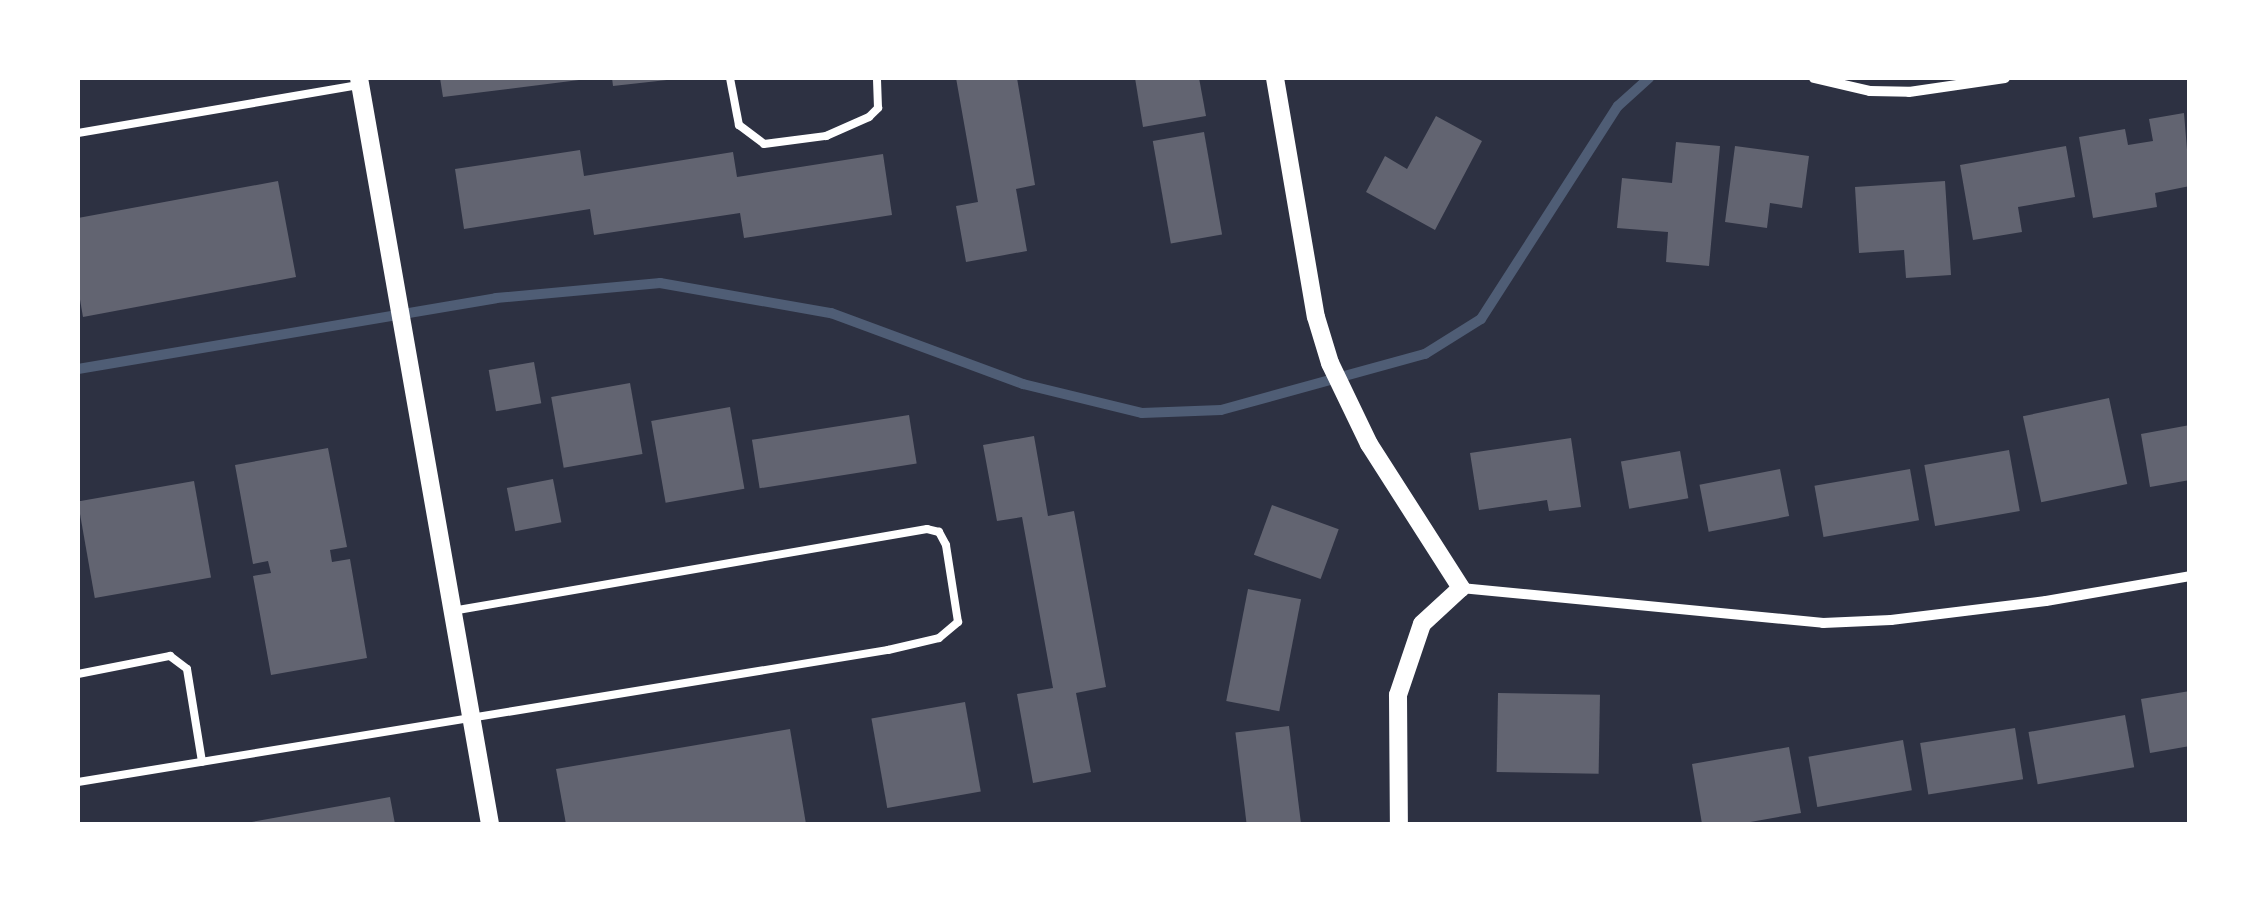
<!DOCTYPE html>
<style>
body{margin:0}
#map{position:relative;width:2267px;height:902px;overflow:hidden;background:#2d3142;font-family:"DejaVu Sans",sans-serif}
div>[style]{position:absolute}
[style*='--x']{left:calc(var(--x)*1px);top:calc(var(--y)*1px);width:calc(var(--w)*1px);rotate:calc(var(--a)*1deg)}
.stream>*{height:10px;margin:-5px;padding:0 5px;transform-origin:5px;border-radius:5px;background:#4f5d75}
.building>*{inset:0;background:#626471;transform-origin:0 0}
.service>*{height:8px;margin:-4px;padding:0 4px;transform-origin:4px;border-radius:4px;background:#fff}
.minor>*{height:10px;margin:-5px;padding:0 5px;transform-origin:5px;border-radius:5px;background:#fff}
.tertiary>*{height:18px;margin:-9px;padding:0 9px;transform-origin:9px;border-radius:9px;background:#fff}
span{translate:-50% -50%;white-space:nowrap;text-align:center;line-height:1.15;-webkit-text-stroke:10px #fff;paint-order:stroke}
.frame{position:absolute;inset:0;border:80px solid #fff;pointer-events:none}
</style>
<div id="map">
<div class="stream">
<i style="--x:78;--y:369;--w:424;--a:-9.6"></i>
<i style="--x:496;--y:298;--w:165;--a:-5.2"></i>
<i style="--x:660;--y:283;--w:174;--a:10"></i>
<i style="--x:831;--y:313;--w:205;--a:20.3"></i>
<i style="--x:1023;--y:384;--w:122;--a:13.7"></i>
<i style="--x:1142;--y:413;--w:79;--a:-2.2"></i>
<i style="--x:1221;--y:410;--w:212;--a:-15.4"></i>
<i style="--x:1425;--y:354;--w:66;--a:-32"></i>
<i style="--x:1481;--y:319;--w:253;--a:-57.3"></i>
<i style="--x:1618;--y:106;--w:42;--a:-42.1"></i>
</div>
<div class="building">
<i style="clip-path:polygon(440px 78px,579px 78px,579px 80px,443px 97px)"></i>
<i style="clip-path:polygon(612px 78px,667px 78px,667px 80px,613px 86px)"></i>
<i style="clip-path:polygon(956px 78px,1017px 78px,1035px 185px,1016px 189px,1027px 251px,966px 262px,956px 206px,978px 202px)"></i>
<i style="clip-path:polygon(1135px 78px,1199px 78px,1206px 116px,1143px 127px)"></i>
<i style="clip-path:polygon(2184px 113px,2190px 186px,2155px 193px,2157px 207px,2093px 218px,2079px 137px,2125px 129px,2128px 145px,2153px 141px,2149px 119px)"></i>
<i style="clip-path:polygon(1436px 116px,1482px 141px,1435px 230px,1366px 192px,1385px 156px,1407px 169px)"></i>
<i style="left:1204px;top:132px;width:104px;height:52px;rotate:80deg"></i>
<i style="clip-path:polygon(1676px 142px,1720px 146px,1709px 266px,1666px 262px,1668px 232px,1617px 228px,1622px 178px,1672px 183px)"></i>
<i style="clip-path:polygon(1735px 146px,1809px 156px,1802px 208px,1770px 203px,1767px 228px,1725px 222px)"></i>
<i style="clip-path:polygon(2066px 146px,2075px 197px,2018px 207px,2022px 232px,1973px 240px,1960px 165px)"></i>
<i style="clip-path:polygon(580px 150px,584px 176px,733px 152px,737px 177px,883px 154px,892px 215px,744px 238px,740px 213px,594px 235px,590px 209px,464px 229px,455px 169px)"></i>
<i style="clip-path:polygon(278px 181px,296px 277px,83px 317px,78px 288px,78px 218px)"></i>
<i style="clip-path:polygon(1945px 181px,1951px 275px,1906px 278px,1904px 250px,1859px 253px,1855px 187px)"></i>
<i style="left:534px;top:362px;width:42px;height:46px;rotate:80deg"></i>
<i style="left:630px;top:383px;width:72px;height:80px;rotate:80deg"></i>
<i style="left:2109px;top:398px;width:88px;height:88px;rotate:78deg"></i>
<i style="left:730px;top:407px;width:83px;height:80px;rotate:80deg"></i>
<i style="left:909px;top:415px;width:49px;height:159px;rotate:81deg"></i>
<i style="clip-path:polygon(2190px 425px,2190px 480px,2150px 487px,2141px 434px)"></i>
<i style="clip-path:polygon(1034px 436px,1048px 516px,1074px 511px,1106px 687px,1076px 693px,1091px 772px,1033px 783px,1017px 694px,1053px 688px,1022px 517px,997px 521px,983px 445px)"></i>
<i style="clip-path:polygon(1571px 438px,1581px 507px,1549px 511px,1547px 500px,1479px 510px,1470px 453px)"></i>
<i style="clip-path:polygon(328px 448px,347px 547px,330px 550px,332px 562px,350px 559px,367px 658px,271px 675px,253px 576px,271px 573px,268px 561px,253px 564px,235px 465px)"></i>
<i style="left:2009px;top:450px;width:62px;height:86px;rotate:80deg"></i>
<i style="left:1680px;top:451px;width:48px;height:60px;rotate:80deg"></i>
<i style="left:1780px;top:469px;width:48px;height:82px;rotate:79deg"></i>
<i style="left:1910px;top:469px;width:52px;height:97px;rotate:80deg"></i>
<i style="left:553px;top:479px;width:44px;height:47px;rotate:79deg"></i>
<i style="left:194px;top:481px;width:98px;height:118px;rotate:80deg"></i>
<i style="left:1272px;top:505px;width:71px;height:53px;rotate:20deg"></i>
<i style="left:1248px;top:589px;width:54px;height:114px;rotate:11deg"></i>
<i style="clip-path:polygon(2190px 691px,2190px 746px,2150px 753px,2141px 699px)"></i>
<i style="left:1498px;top:693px;width:102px;height:79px;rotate:1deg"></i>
<i style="left:965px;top:702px;width:91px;height:95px;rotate:80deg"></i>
<i style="left:2125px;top:715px;width:53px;height:98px;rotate:80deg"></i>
<i style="left:1289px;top:726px;width:99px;height:54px;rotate:83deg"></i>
<i style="left:2015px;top:728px;width:52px;height:96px;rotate:81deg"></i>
<i style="clip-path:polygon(790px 729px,806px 824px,566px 824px,556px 769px)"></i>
<i style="left:1903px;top:740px;width:51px;height:96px;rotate:80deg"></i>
<i style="clip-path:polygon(1789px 747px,1801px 813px,1739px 824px,1702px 824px,1692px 764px)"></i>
<i style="clip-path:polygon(390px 797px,395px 824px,246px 824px,246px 823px)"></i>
</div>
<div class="service">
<i style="--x:730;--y:78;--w:48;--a:79.2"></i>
<i style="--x:739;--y:125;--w:31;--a:37"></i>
<i style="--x:764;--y:144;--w:63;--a:-7.4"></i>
<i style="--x:826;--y:136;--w:47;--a:-23.8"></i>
<i style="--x:869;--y:117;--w:13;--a:-45"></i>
<i style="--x:878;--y:108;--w:30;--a:-92"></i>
<i style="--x:78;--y:133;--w:286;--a:-9.7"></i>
<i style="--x:78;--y:674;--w:94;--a:-11.1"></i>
<i style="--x:170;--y:656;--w:21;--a:37"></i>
<i style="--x:187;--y:669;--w:94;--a:80.8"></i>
<i style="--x:78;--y:782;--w:821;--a:-9.26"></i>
<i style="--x:888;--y:650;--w:52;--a:-13.2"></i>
<i style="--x:939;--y:638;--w:25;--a:-40"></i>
<i style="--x:958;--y:622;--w:78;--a:-98.9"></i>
<i style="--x:946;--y:545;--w:15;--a:-118"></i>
<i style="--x:939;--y:532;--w:12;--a:-166"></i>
<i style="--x:927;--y:529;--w:482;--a:170.2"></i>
</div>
<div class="minor">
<i style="--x:1814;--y:78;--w:57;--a:13.1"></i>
<i style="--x:1870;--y:91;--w:39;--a:1"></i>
<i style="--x:1909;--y:92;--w:97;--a:-8.3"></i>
<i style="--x:1461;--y:588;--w:364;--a:5.5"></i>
<i style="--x:1823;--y:623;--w:68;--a:-2.5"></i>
<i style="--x:1891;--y:620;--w:156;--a:-7"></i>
<i style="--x:2046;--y:601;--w:146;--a:-9.8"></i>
</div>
<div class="tertiary">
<i style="--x:359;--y:78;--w:757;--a:80.04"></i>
<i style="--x:1275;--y:78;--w:242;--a:80.3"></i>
<i style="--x:1316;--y:317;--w:48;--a:73.1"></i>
<i style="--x:1330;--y:363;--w:90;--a:64.3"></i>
<i style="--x:1369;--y:444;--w:171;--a:57.4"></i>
<i style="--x:1461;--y:588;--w:53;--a:137.3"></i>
<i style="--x:1422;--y:624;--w:75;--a:108.7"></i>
<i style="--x:1398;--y:695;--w:129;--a:89.6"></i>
</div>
<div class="frame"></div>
</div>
